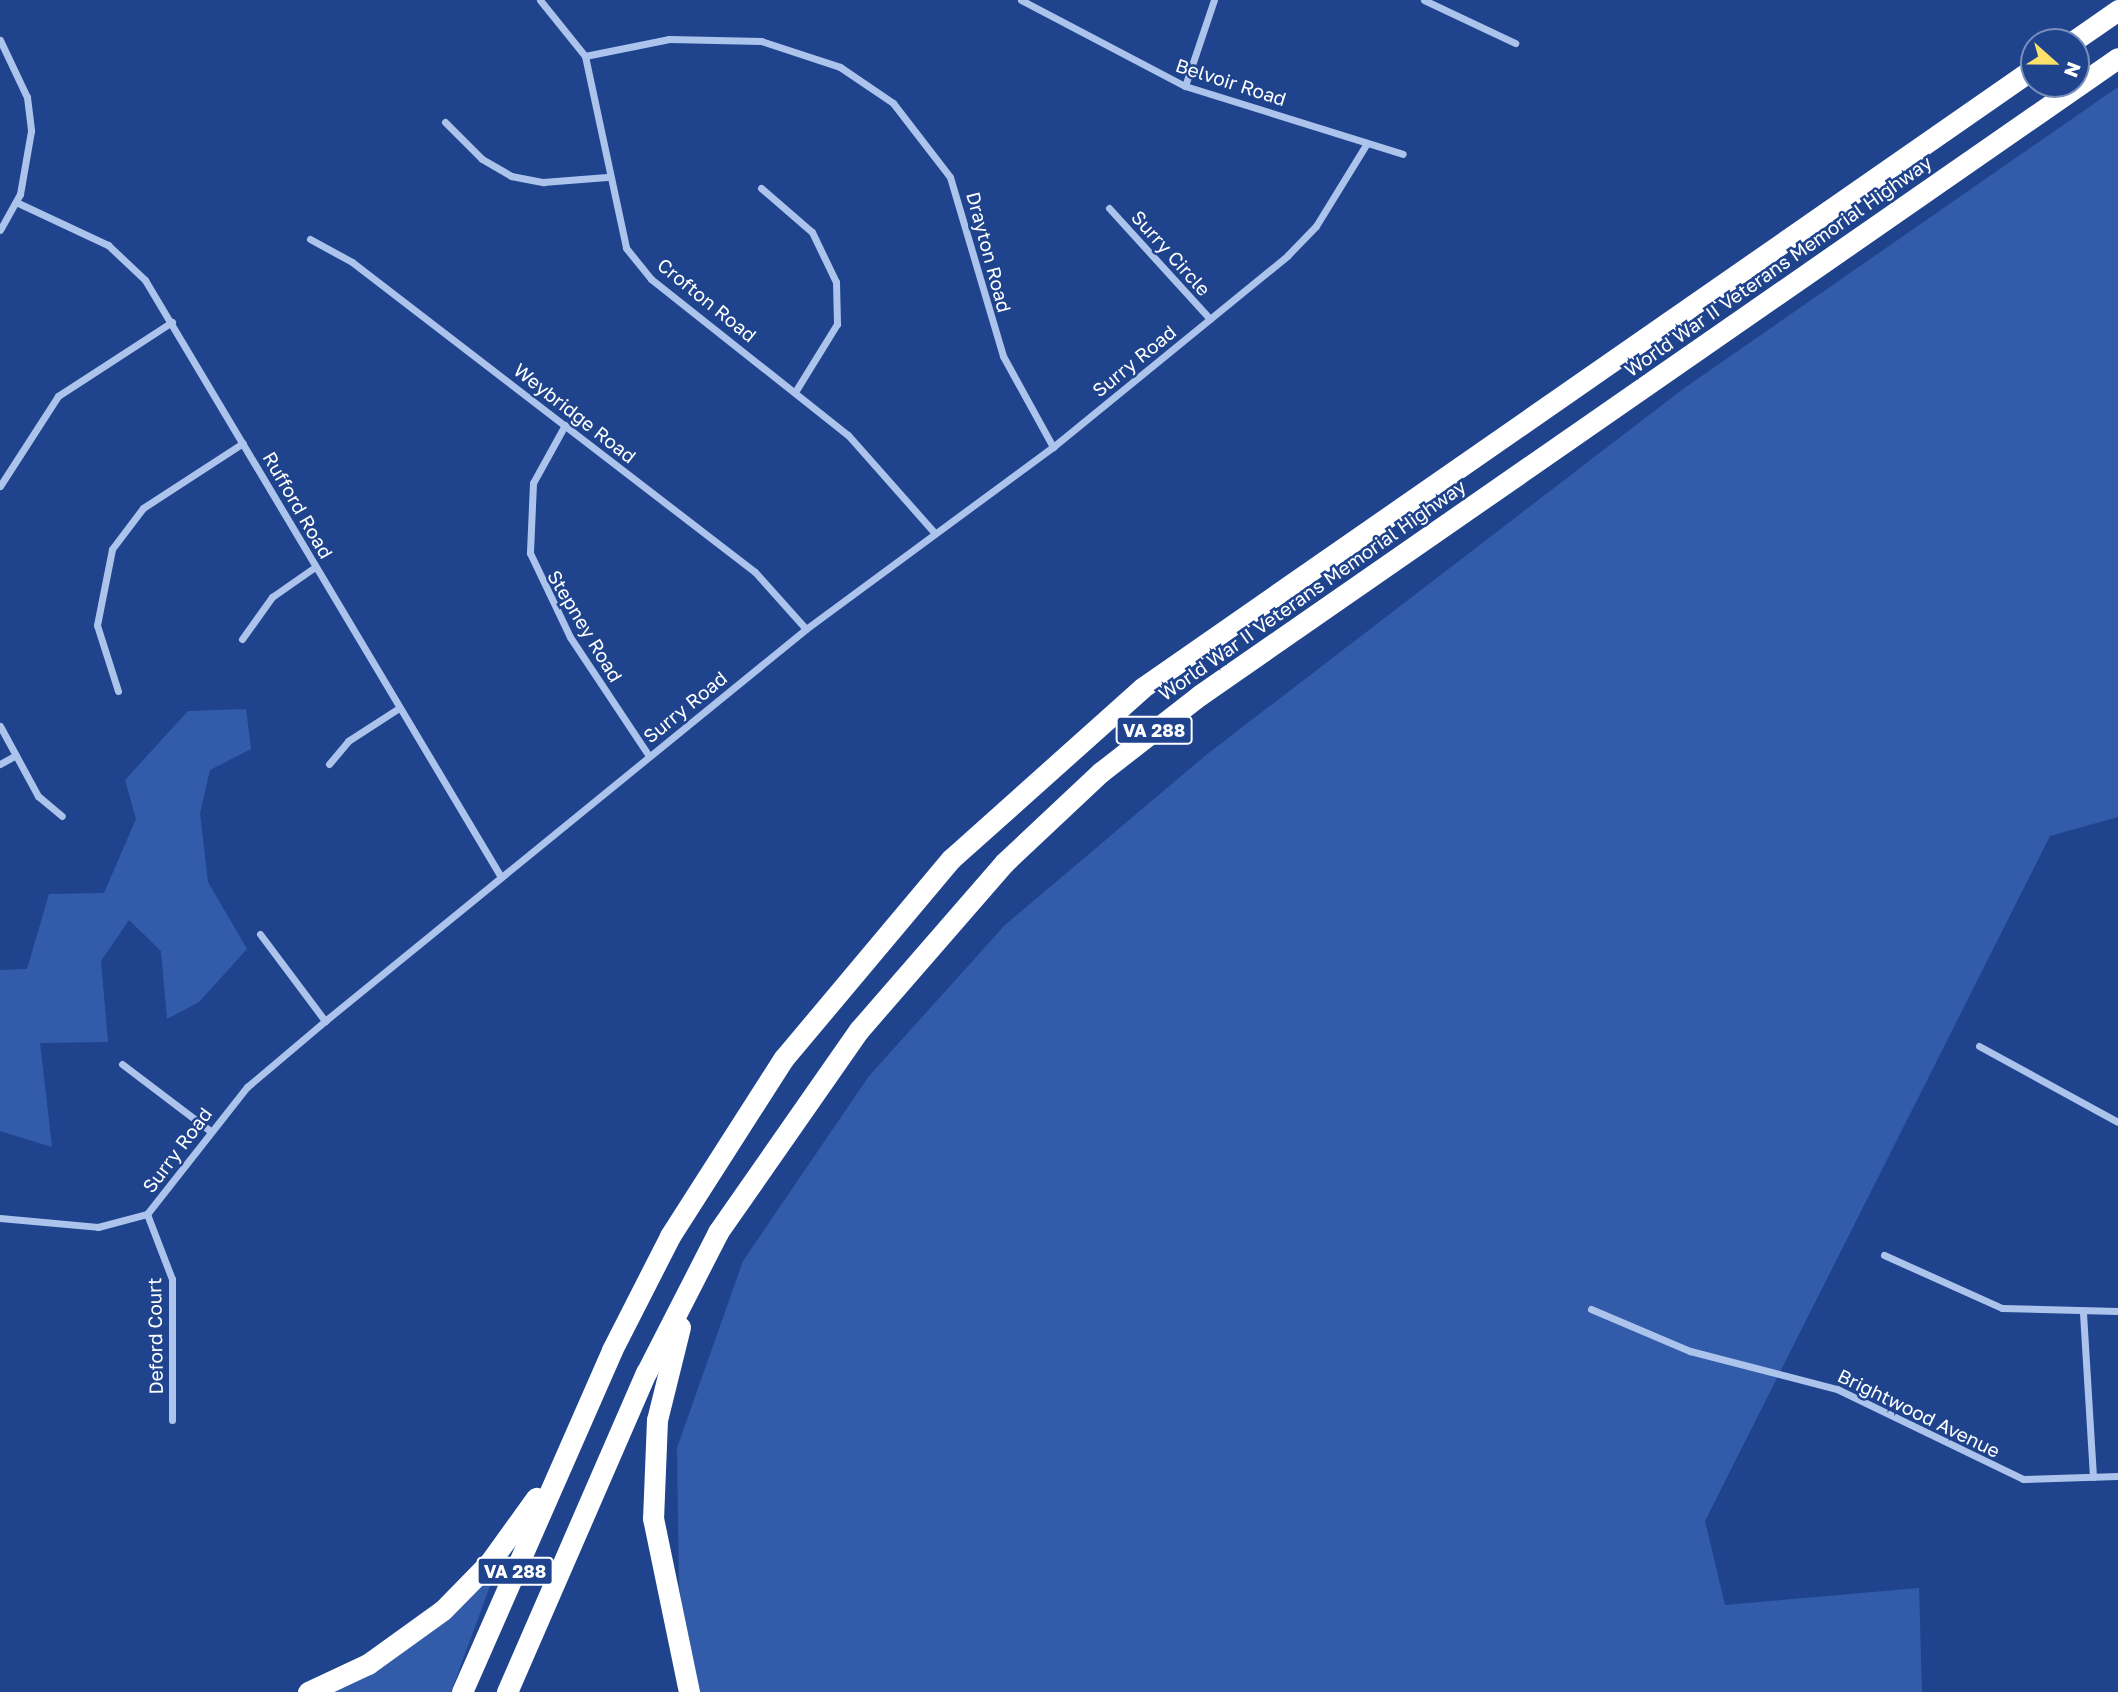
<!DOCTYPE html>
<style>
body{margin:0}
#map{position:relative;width:2118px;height:1692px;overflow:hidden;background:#1f448d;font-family:"Golos Text",sans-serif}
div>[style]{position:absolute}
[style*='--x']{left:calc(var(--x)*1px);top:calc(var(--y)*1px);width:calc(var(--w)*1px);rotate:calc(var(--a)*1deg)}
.green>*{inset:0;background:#325caa}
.minor>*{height:7px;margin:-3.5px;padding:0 3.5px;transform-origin:3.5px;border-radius:3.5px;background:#acc3ec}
.motorway>*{height:21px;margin:-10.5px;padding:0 10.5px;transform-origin:10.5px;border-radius:10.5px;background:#fff}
span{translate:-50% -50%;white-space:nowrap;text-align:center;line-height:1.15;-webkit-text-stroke:5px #1f448d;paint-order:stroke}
.shield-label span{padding:2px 5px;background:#1f448d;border:2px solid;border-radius:5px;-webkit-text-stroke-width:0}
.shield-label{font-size:18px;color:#fff;font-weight:700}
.street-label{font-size:19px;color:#fff}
.north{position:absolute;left:2020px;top:28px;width:70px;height:70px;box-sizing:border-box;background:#1f448d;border:2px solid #798fbb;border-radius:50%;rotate:111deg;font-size:19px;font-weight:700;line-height:28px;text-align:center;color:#fff}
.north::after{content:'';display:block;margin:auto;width:24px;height:32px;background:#fbe06c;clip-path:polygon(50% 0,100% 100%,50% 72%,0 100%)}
</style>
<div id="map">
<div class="green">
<i style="clip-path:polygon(2118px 87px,2118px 817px,2050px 836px,1705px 1521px,1725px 1605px,1919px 1588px,1922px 1692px,695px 1692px,679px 1585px,677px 1448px,743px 1261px,869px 1076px,1005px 925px,1206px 755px,1683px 389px)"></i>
<i style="clip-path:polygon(246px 709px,251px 749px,210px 770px,200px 813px,208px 882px,247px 949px,199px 1002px,167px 1019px,161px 951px,129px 920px,101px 961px,108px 1042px,40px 1043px,52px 1147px,0 1131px,0 970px,27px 969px,49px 894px,104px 893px,136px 819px,125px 780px,188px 711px)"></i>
<i style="clip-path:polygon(497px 1567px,451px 1692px,327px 1692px)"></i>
</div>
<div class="minor">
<i style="--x:540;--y:0;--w:72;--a:51.2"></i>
<i style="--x:585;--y:56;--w:196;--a:77.9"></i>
<i style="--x:626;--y:248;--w:40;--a:51"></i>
<i style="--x:651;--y:279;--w:251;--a:38.4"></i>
<i style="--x:848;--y:435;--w:128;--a:48.5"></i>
<i style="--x:1021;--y:0;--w:185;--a:27.7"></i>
<i style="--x:1185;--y:86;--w:228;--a:17.3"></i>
<i style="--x:1424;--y:0;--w:101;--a:25.3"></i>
<i style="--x:0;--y:40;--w:63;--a:64.7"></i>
<i style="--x:27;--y:97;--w:34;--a:83"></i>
<i style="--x:31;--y:131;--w:64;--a:99.9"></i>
<i style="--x:20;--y:194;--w:41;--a:119.1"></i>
<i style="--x:585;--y:56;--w:86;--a:-11.4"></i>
<i style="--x:669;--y:39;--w:92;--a:1.2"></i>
<i style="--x:761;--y:41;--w:83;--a:18.2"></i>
<i style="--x:840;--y:67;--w:64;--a:34.2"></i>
<i style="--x:893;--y:103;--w:93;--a:52.4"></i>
<i style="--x:950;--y:177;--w:187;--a:73.5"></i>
<i style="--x:1003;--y:356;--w:104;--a:61.2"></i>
<i style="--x:1185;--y:86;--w:91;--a:-71.4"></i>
<i style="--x:445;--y:122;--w:52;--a:45"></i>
<i style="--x:482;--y:159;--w:34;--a:30"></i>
<i style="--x:511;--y:176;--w:33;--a:11"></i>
<i style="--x:543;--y:182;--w:64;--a:-4.5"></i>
<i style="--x:761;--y:188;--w:67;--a:40.8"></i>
<i style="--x:812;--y:232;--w:55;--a:64.4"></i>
<i style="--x:836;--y:282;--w:42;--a:88.6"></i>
<i style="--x:837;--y:324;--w:80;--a:121.7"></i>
<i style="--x:16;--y:202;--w:102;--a:25.1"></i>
<i style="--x:108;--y:245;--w:51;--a:43.4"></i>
<i style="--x:145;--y:280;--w:695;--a:59.19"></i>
<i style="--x:1109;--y:208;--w:150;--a:47.7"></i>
<i style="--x:310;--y:239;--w:48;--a:28.7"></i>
<i style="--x:352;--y:262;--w:508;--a:37.57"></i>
<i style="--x:755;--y:572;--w:76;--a:48.2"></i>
<i style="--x:565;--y:425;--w:66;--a:118.9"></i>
<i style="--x:533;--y:483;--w:70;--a:92.5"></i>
<i style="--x:530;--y:553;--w:93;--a:64.5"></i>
<i style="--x:570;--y:637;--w:143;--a:56.4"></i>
<i style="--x:0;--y:486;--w:107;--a:-57.2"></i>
<i style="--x:58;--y:396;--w:136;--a:-33"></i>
<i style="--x:242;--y:639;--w:52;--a:-54.5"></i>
<i style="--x:272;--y:597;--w:52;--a:-34.9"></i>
<i style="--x:118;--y:691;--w:69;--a:-107.7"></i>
<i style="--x:97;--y:625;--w:77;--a:-78.8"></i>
<i style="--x:112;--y:549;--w:51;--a:-52.9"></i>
<i style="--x:143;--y:508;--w:119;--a:-33"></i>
<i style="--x:0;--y:726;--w:80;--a:61.5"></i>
<i style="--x:38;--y:796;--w:31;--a:40"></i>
<i style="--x:0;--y:764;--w:18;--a:-29"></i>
<i style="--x:329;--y:764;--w:30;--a:-50"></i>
<i style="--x:348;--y:741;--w:61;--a:-32.9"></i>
<i style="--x:260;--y:934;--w:109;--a:53.2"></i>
<i style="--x:1979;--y:1046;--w:158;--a:28.7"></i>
<i style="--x:122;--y:1064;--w:109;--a:37.2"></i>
<i style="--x:147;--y:1214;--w:70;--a:69"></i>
<i style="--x:172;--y:1279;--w:141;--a:90"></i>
<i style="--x:0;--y:1218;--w:98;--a:5.2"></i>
<i style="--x:98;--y:1227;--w:51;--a:-14.9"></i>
<i style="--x:147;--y:1214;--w:162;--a:-51.8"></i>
<i style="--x:247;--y:1087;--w:102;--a:-40.2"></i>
<i style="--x:325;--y:1021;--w:621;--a:-39.18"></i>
<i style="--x:806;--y:629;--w:307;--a:-36.4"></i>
<i style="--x:1053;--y:447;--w:303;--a:-39.2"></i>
<i style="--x:1288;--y:255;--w:40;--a:-46"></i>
<i style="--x:1316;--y:226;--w:97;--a:-58.4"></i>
<i style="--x:1884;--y:1255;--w:129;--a:24.2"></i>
<i style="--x:2002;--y:1308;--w:116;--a:1.5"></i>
<i style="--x:1591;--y:1309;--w:108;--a:23"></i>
<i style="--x:1690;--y:1351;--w:152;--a:14.5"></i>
<i style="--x:1837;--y:1389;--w:207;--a:25.8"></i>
<i style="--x:2023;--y:1479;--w:95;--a:-1.8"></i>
<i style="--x:2083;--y:1313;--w:164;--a:86.5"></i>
</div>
<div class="motorway">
<i style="--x:2072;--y:42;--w:56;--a:-34.8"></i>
<i style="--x:680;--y:1327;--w:96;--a:103.9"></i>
<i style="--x:657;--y:1420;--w:98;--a:92.3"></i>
<i style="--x:653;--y:1518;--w:178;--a:78.3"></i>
<i style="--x:308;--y:1692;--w:66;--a:-25"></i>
<i style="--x:368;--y:1664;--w:92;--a:-35.8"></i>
<i style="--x:443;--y:1610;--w:67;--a:-45.6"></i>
<i style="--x:490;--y:1562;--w:79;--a:-54.3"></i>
<i style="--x:462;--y:1692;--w:373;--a:-66.3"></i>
<i style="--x:612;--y:1350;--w:128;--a:-63"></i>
<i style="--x:670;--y:1236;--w:211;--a:-57.4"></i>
<i style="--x:784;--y:1058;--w:260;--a:-50"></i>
<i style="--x:951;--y:859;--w:256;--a:-41.8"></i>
<i style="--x:1142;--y:688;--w:1086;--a:-34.8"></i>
<i style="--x:507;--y:1692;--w:348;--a:-66.5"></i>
<i style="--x:646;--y:1373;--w:158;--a:-62.9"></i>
<i style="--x:718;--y:1232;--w:246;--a:-55.1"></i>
<i style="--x:859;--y:1030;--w:221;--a:-49"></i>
<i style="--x:1004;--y:863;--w:133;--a:-43.2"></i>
<i style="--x:1101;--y:772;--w:125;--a:-37.9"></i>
<i style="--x:1200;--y:695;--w:1117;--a:-34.76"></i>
</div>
<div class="shield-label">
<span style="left:1154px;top:730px">VA 288</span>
<span style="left:515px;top:1571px">VA 288</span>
</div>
<div class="street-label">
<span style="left:1231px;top:82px;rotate:18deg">Belvoir Road</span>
<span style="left:989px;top:252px;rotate:75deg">Drayton Road</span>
<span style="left:1171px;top:253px;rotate:48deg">Surry Circle</span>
<span style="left:1778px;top:266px;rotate:-35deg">World War II Veterans Memorial Highway</span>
<span style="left:707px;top:300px;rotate:39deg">Crofton Road</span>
<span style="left:1134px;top:361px;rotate:-39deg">Surry Road</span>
<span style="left:575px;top:413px;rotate:38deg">Weybridge Road</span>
<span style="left:298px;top:505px;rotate:60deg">Rufford Road</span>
<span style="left:1312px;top:590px;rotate:-35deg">World War II Veterans Memorial Highway</span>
<span style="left:585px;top:626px;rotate:59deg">Stepney Road</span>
<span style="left:685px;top:707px;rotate:-39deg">Surry Road</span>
<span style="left:177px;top:1150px;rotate:-53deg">Surry Road</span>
<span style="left:155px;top:1336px;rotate:-91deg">Deford Court</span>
<span style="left:1919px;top:1413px;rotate:26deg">Brightwood Avenue</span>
</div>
<div class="north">N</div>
</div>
